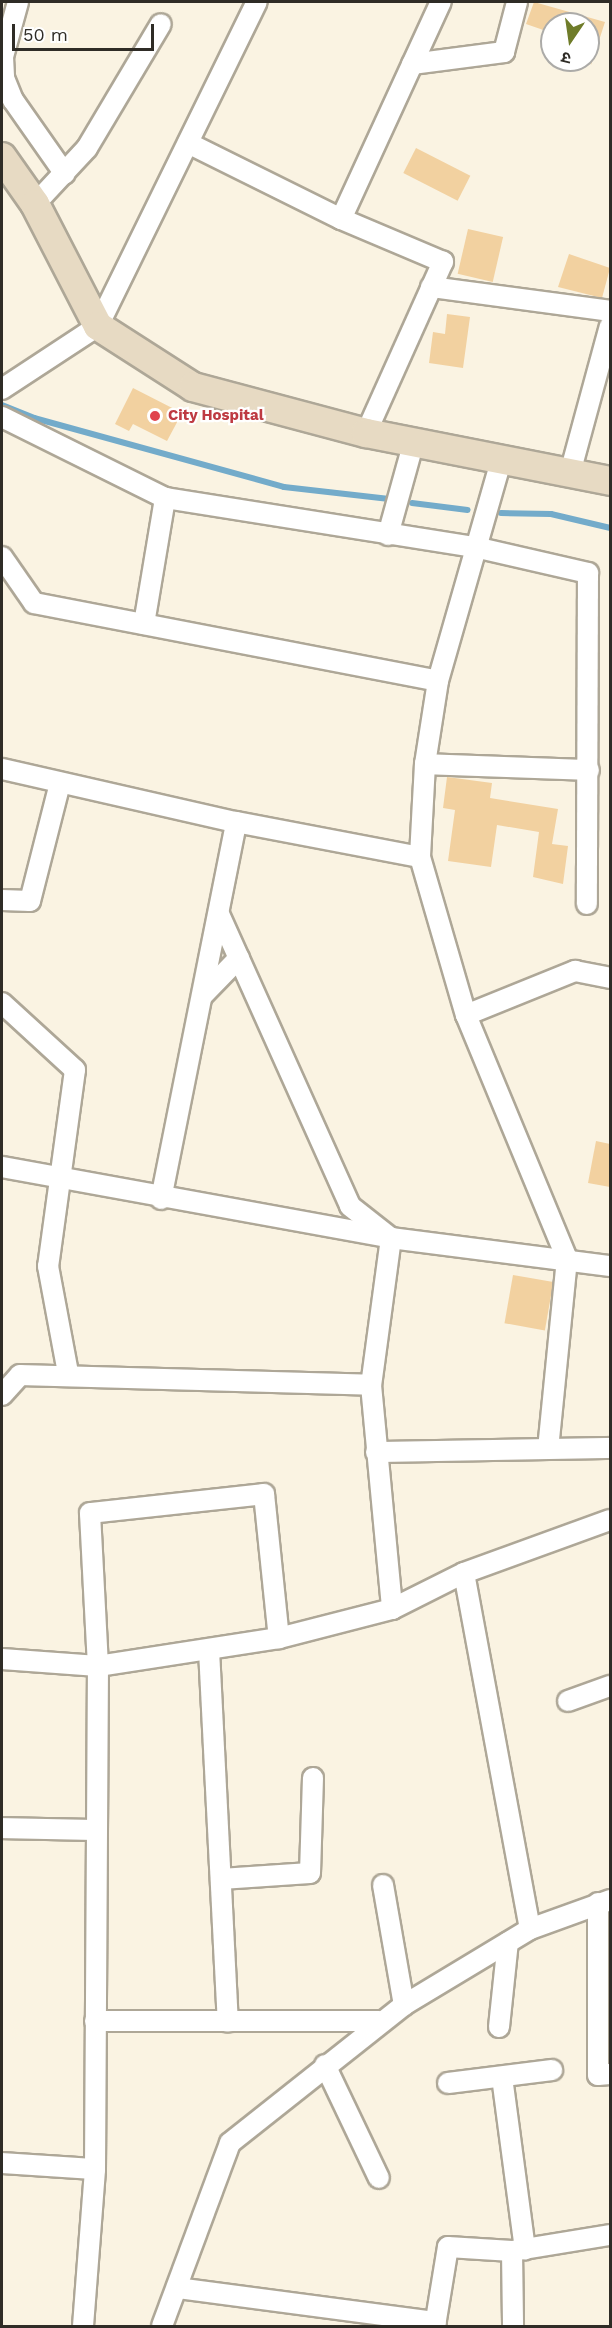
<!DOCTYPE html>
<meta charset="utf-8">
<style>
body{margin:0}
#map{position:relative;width:612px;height:2328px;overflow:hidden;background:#faf3e2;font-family:"Work Sans","Noto Sans Devanagari",sans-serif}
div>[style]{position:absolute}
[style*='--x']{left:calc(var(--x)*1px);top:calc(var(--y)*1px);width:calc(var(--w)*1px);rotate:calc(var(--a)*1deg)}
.stream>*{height:6px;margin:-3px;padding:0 3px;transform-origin:3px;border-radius:3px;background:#73abca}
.building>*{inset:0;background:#f2d1a0;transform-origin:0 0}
.roads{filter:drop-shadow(2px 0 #aea797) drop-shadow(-2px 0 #aea797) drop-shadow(0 2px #aea797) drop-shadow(0 -2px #aea797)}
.street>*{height:20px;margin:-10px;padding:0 10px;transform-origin:10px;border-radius:10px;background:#fff}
.secondary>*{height:28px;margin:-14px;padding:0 14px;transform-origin:14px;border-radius:14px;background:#e7dac3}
.dots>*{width:16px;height:16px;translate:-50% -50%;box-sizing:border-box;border:3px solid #fff;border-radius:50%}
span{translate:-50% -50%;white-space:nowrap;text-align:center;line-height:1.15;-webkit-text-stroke:4.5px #fff;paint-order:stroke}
.health-label{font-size:15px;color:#be3a42;font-weight:700}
.left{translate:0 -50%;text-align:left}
.frame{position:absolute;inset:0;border:3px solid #2f2c26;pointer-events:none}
.north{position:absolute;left:540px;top:12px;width:60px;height:60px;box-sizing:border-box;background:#fff;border:2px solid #acaba8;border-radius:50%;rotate:193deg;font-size:16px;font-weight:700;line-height:24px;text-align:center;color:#2f2c26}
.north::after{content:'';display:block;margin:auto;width:21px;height:27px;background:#6f7c29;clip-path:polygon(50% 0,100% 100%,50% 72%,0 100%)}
.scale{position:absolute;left:12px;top:24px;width:142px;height:27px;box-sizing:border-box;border:3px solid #2f2c26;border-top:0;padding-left:8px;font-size:18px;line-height:21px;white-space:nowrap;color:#2f2c26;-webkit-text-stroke:4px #fff;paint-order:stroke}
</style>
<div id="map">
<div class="stream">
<i style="--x:2;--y:405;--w:35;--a:22"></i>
<i style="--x:34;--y:418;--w:259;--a:15.4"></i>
<i style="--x:284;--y:487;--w:106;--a:6.5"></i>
<i style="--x:412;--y:503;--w:56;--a:7.1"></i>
<i style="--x:501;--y:513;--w:50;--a:1.1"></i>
<i style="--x:551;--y:514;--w:61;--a:13.3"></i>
</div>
<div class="building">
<i style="clip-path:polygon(534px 2px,605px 22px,591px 65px,588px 24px,552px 24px,552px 33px,526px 24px)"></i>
<i style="left:416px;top:148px;width:61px;height:28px;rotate:27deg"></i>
<i style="left:468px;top:229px;width:36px;height:46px;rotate:13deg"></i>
<i style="clip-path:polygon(569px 254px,610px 268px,602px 298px,558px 287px)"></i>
<i style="clip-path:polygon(447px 314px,470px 317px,463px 368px,429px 363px,433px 332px,445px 334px)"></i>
<i style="clip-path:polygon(133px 388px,182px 413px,167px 441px,133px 424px,129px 431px,115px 424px)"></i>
<i style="clip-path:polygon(447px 777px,492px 783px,490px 798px,558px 809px,552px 844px,568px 846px,563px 884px,533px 877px,539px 832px,497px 825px,491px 867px,448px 861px,455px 810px,443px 808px)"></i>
<i style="clip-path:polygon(596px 1141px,610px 1144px,610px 1187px,588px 1183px)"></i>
<i style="left:513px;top:1275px;width:41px;height:49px;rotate:10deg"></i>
</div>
<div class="roads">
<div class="street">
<i style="--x:18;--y:2;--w:57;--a:105.3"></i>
<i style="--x:3;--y:57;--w:21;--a:87"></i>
<i style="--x:4;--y:78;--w:24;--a:68"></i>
<i style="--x:13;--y:100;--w:90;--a:54.9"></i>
<i style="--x:412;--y:64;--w:93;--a:-7.4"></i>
<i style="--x:504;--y:52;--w:52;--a:-75.4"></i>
<i style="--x:188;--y:143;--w:171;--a:26.4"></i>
<i style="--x:35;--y:204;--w:76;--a:-47.1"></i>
<i style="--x:87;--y:148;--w:144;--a:-59.2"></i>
<i style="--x:431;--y:287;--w:181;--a:7.6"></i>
<i style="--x:2;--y:389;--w:115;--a:-33.3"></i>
<i style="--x:98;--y:326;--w:361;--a:-63.9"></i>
<i style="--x:2;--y:417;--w:182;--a:26.4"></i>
<i style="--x:165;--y:498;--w:318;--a:9"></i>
<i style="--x:479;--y:548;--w:112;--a:12.9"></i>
<i style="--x:588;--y:573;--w:331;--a:90.2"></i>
<i style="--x:366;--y:433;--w:188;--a:-65.8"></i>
<i style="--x:443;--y:262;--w:111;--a:-157.1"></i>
<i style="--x:341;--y:219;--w:239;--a:-65.3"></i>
<i style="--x:501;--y:461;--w:229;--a:106"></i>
<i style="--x:438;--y:681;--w:84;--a:98.9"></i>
<i style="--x:425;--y:764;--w:93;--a:93.1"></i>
<i style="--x:420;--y:857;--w:165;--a:73.8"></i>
<i style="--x:466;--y:1015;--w:264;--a:67.5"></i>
<i style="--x:567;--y:1259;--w:190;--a:95.7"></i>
<i style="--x:570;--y:473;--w:152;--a:-74.8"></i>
<i style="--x:388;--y:535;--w:98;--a:-74.5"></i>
<i style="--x:2;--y:557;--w:56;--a:55.2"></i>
<i style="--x:34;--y:603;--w:411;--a:10.9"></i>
<i style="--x:144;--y:624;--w:128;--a:-80.5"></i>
<i style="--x:425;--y:764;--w:164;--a:2.1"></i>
<i style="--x:2;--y:769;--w:240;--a:12.8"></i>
<i style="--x:236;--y:822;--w:187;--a:10.8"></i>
<i style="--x:2;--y:900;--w:28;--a:2"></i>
<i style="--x:30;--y:901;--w:122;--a:-75.7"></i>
<i style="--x:219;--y:914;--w:320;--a:65.8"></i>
<i style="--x:350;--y:1206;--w:52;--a:38"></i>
<i style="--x:391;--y:1238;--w:148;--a:97.7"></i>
<i style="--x:371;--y:1385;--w:225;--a:84.6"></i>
<i style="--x:202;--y:996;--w:53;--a:-45.8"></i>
<i style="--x:2;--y:1003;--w:99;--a:42.5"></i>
<i style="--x:75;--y:1070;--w:198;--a:97.8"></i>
<i style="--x:48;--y:1266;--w:109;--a:79.4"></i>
<i style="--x:466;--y:1015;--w:118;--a:-22"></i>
<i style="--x:575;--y:971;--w:36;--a:11"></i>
<i style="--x:2;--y:1167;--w:395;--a:10.3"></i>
<i style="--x:391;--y:1238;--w:221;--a:7.3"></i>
<i style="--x:161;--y:1199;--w:384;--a:-78.7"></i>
<i style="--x:2;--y:1395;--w:27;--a:-48"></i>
<i style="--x:20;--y:1375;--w:351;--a:1.6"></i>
<i style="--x:376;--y:1452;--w:234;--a:-1"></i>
<i style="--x:464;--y:1573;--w:362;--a:79.5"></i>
<i style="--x:209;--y:1650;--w:372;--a:87.1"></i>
<i style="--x:2;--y:1659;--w:96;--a:4.2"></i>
<i style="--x:98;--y:1666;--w:183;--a:-8.8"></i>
<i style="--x:279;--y:1638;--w:117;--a:-14.4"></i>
<i style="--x:392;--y:1609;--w:80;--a:-26.6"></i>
<i style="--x:464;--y:1573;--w:155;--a:-20"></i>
<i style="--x:568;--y:1701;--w:45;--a:-19.7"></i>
<i style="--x:2;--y:1828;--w:94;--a:1.2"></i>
<i style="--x:221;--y:1879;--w:89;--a:-3.9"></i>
<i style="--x:310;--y:1873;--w:95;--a:-88.2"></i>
<i style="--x:383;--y:1885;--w:122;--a:80.1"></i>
<i style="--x:598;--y:1903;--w:172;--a:90"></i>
<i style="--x:598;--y:2075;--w:12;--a:-5"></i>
<i style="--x:95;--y:2021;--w:284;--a:0"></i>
<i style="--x:499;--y:2027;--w:85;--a:-84"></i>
<i style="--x:325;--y:2065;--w:125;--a:64.5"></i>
<i style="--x:502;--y:2077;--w:174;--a:82.4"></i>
<i style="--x:448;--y:2083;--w:105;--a:-7.1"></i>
<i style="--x:2;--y:2163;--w:93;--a:3.7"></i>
<i style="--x:512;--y:2251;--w:75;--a:89.2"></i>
<i style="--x:177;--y:2288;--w:261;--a:7.5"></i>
<i style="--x:83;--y:2326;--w:157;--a:-85.6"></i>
<i style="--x:95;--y:2169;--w:503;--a:-89.66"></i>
<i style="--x:98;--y:1666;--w:153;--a:-93"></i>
<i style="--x:90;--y:1513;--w:175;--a:-6.2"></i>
<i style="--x:264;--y:1494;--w:145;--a:84.1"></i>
<i style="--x:162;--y:2326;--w:195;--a:-69.6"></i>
<i style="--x:230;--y:2143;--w:222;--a:-38.4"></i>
<i style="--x:404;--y:2005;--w:147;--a:-31.1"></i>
<i style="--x:530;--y:1929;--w:85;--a:-19.9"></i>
<i style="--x:435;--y:2326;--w:80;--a:-80.7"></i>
<i style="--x:448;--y:2247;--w:64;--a:3.6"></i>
<i style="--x:512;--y:2251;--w:99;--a:-9.3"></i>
</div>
<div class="secondary">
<i style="--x:2;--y:157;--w:57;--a:54.9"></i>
<i style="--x:35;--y:204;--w:137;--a:62.7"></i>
<i style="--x:98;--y:326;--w:113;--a:32.7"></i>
<i style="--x:193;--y:387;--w:179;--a:14.9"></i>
<i style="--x:366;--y:433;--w:249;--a:11.1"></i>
</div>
</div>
<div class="dots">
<i style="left:155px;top:416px;background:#e0444e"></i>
</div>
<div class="health-label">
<span class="left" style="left:168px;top:416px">City Hospital</span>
</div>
<div class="frame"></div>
<div class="north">उ</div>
<div class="scale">50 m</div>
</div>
